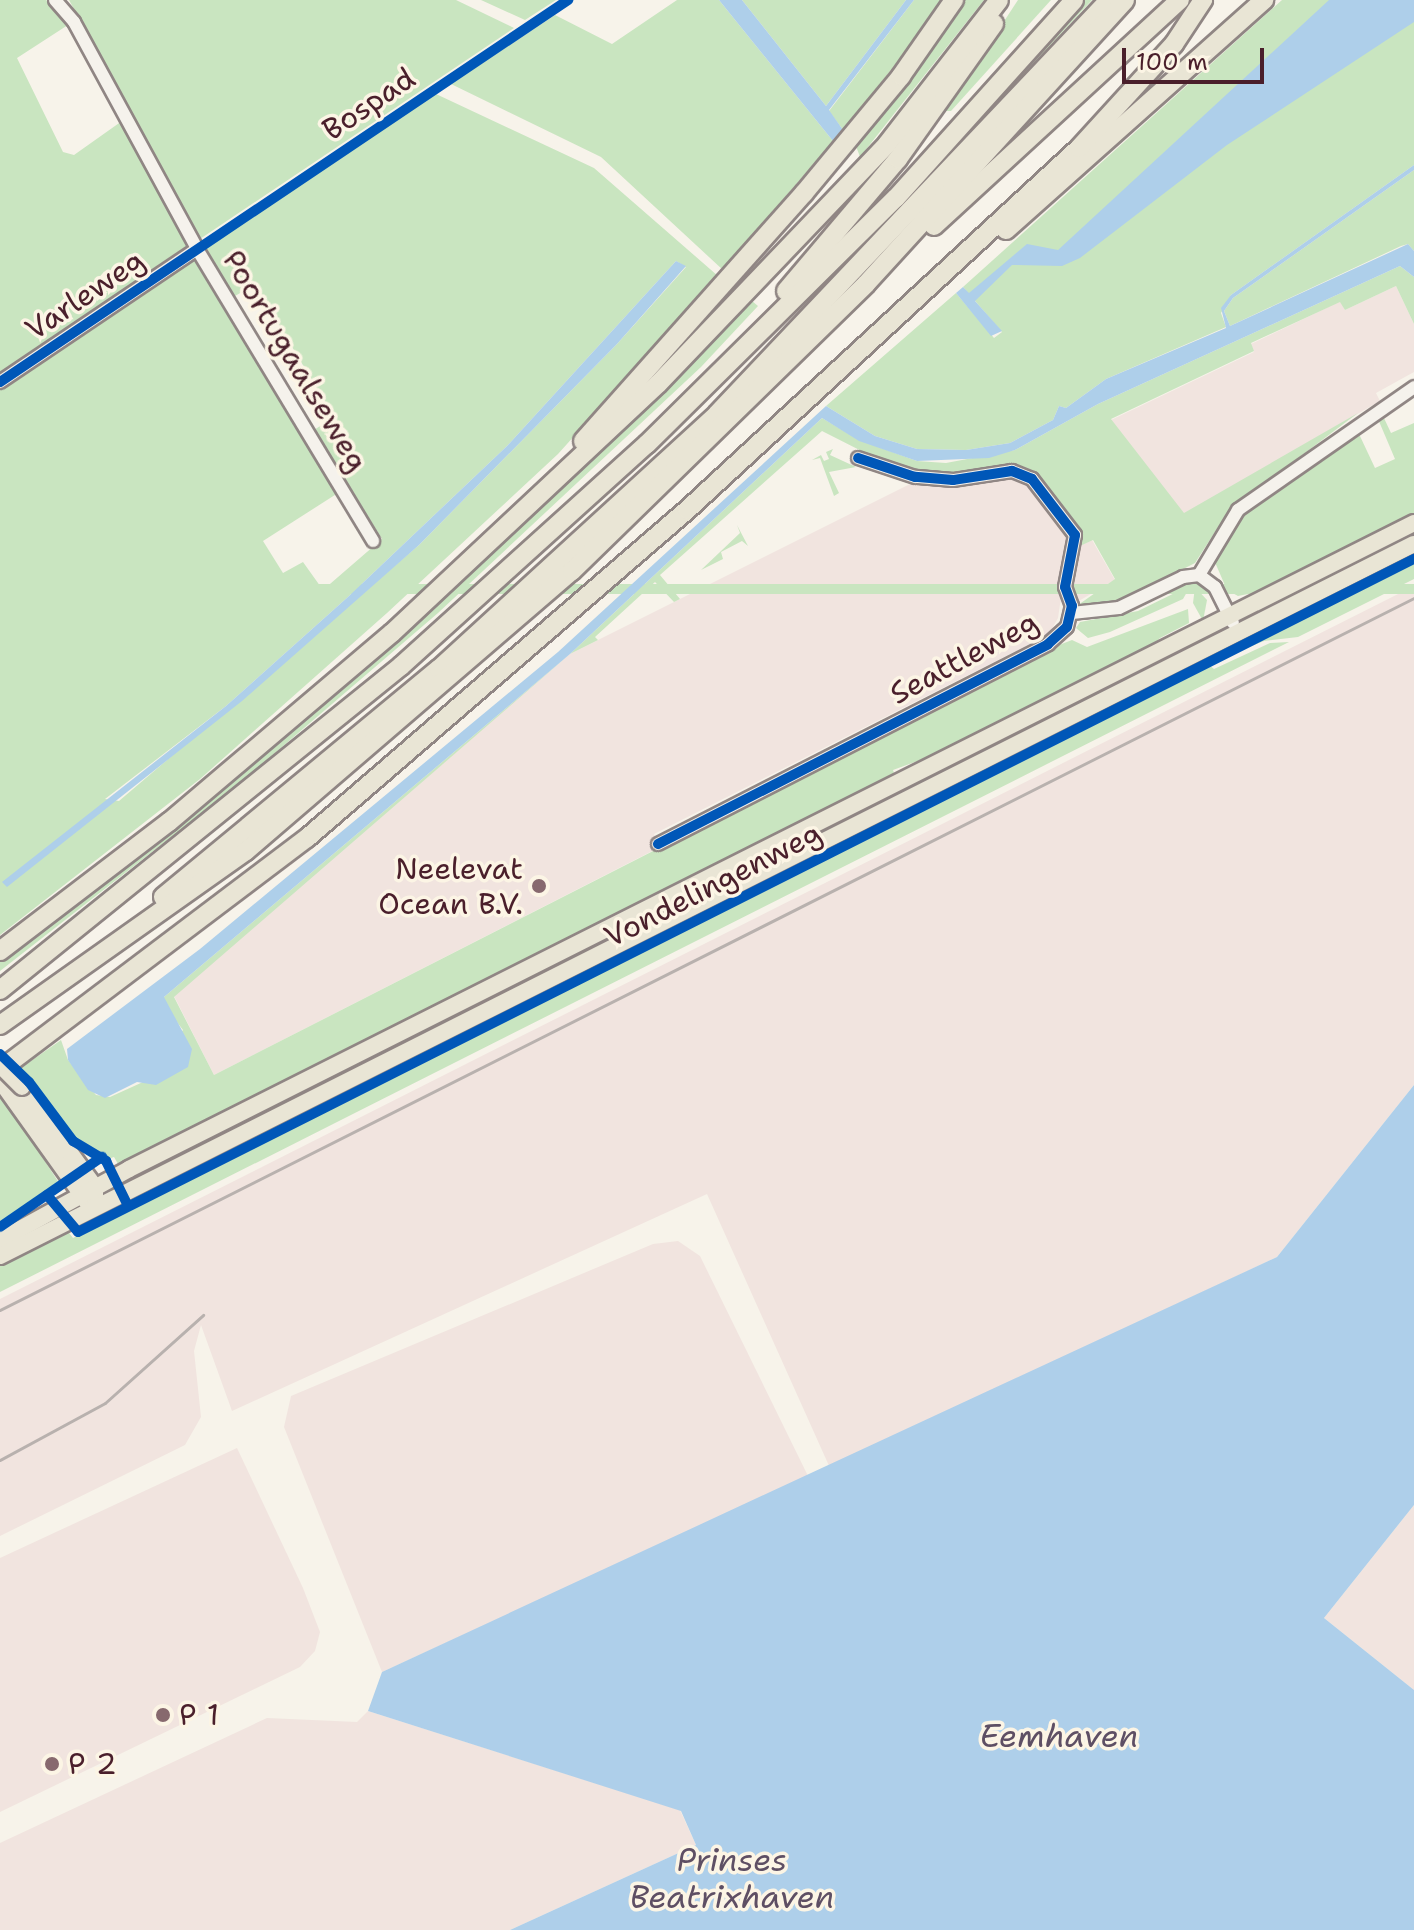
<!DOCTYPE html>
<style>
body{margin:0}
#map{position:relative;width:1414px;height:1930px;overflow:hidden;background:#f7f3ea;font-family:"Shantell Sans",sans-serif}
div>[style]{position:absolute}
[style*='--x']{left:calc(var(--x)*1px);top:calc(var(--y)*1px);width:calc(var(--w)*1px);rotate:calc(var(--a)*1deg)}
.built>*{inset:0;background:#f1e4df}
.green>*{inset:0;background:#c9e5c0;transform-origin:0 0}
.water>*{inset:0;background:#aecfea}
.roads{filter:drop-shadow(2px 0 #908684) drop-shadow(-2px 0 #908684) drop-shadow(0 2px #908684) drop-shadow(0 -2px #908684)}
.minor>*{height:12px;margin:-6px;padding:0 6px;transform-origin:6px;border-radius:6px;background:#f5f2ec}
.major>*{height:16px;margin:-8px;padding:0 8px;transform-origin:8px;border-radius:8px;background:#e9e5d5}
.highway>*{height:18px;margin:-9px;padding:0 9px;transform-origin:9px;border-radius:9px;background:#e9e5d5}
.rail>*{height:3px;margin:-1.5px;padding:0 1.5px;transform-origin:1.5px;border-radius:1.5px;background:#b8b1ae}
.bridges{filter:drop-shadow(2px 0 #908684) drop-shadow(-2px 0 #908684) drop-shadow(0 2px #908684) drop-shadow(0 -2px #908684)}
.major-bridge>*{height:16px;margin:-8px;padding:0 8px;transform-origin:8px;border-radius:8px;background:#e9e5d5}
.cycleway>*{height:10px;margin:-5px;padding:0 5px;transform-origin:5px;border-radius:5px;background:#0057b8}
.dots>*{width:22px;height:22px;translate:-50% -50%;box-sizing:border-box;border:4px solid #fcf5e5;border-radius:50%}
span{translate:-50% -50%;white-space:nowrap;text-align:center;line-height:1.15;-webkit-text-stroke:7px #fcf5e5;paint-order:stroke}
.street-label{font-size:30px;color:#4a1f2b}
.poi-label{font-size:30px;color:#4a1f2b}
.right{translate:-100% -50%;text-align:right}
.left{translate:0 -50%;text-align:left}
.water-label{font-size:32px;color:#5e4f64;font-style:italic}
.scale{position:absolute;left:1122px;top:48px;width:142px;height:36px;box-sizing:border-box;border:4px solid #4a1f2b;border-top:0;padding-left:10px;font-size:24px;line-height:28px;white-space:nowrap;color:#4a1f2b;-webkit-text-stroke:6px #fcf5e5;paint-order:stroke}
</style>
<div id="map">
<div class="built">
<i style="clip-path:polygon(1396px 286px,1414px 324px,1414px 372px,1376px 393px,1380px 401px,1184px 514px,1111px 420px,1254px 352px,1251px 344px,1341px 301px,1345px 310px)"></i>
<i style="clip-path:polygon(1013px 475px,1030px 483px,1070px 537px,1058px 618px,1049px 634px,654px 834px,660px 847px,214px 1075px,174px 996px,570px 654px,914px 482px)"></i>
<i style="clip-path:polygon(1092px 540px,1115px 580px,1077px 602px,1069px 589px,1080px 546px)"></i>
<i style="clip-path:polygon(1414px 586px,1414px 1085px,1277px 1257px,830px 1468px,707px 1194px,232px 1411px,201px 1325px,194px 1351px,201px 1417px,185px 1445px,0 1536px,0 1299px)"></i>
<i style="clip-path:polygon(678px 1241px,700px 1256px,809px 1478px,382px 1672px,284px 1427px,291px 1396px,653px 1244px)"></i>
<i style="clip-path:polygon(237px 1448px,303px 1588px,320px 1632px,315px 1651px,300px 1667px,0 1812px,0 1558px)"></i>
<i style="clip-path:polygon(1414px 1505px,1414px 1690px,1324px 1618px)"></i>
<i style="clip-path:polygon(368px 1711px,680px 1810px,696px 1845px,510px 1930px,0 1930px,0 1843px,267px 1718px,357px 1722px)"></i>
</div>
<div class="green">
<i style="clip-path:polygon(0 0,46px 0,71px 23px,17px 58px,63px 152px,74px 155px,122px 121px,188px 245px,0 373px)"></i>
<i style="clip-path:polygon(69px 0,456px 0,514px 28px,200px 239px)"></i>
<i style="clip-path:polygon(481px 0,556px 0,525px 20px)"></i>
<i style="clip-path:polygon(677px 0,719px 0,833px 141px,723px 270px,601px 157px,451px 84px,555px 15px,612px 44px)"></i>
<i style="clip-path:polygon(742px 0,906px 0,826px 106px)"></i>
<i style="clip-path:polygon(914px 0,947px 0,843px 130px,829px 111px)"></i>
<i style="clip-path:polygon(962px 0,984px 0,860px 157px,856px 146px)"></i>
<i style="clip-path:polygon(1018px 0,1051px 0,951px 111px,945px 111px)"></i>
<i style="clip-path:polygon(1080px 0,1092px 0,956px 147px,989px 103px)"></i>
<i style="clip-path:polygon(1282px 0,1414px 0,1414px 165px,1231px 295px,1221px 313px,1226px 327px,1106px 379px,1066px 408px,1059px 406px,1053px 420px,1010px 443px,966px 450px,917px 449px,875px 436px,826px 406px,956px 293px,994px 338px,1002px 332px,963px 287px)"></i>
<i style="clip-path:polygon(evenodd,436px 94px,594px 168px,718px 276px,558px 454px,387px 613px,200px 779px,0 935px,0 385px,195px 259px,338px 493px,263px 541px,283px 573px,303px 562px,323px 590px,382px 539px,314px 430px,334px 417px,255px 285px,233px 297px,205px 249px,436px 94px,676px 261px,686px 267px,617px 344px,419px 545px,119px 801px,105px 799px,226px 706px,349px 596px,507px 446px,676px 261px)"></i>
<i style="clip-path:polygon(1414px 170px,1414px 251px,1408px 244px,1401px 246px,1230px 326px,1224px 311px,1233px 298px)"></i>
<i style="clip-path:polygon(1400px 266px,1414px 277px,1414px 324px,1396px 286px,1345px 310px,1340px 302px,1251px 343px,1254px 351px,1111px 419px,1184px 513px,1358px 413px,1229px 510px,1195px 563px,1114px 604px,1078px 605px,1115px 579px,1093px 540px,1080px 546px,1077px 529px,1026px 469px,1016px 466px,953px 475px,899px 470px,822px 431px,660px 575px,680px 599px,674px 602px,655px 582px,595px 637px,598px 640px,570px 654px,174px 997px,214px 1075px,1049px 649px,1072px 640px,1087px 647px,1188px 609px,1189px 623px,1160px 638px,1146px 652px,964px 744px,893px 770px,895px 776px,335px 1060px,118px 1164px,114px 1157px,108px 1159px,80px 1144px,21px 1068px,61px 1040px,68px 1060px,96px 1095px,110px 1097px,143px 1082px,183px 1030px,164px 1005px,164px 997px,570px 654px,822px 418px,859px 440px,917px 461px,946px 463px,1015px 450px,1098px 404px)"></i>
<i style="clip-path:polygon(752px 301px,758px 306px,701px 367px,438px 613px,240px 783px,0 971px,0 961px,151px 845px,333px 695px,519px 528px)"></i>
<i style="clip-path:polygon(1383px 416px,1391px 433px,1414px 423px,1414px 515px,1253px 593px,1238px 596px,1227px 590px,1214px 560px,1236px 518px,1340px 441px,1359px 434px,1375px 468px,1395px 459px,1378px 419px)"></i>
<i style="clip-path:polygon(833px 449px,830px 455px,856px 467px,829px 472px,839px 493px,834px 496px,820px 458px,812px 460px,821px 455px,824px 461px,829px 459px,826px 452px)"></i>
<i style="clip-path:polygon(737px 525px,748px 546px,742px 541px,721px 552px,723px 559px,701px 570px,740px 533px)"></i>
<i style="clip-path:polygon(1414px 529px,1414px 538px,1250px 619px,1242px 616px)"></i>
<i style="clip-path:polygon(1414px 551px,1414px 555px,1286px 622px,1299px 609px)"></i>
<i style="clip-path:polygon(1414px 562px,1414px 579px,1298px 637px,1264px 641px,1220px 659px)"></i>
<i style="left:1414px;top:584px;width:10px;height:1584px;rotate:90deg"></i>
<i style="clip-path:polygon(1191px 585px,1183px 599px,1110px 632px,1088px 638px,1076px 628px,1080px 622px,1138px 611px)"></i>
<i style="clip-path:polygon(1195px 587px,1207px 600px,1203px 621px,1193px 603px)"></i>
<i style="clip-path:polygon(1289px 642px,341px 1120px,0 1292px,0 1262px,66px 1229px,73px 1238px,1209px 665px,1214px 669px,1270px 643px)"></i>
<i style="clip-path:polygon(1165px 655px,1063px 715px,157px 1170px,154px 1164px)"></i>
<i style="clip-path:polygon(0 1091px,59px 1183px,0 1224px)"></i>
</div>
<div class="water">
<i style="clip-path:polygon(719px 0,742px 0,826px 106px,906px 0,914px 0,829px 110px,843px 130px,833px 141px)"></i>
<i style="clip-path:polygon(1329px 0,1414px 0,1414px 22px,1227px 145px,1080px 258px,1062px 266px,1012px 265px,975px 301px,1002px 331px,991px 336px,956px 293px,963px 287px,969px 293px,1027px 244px,1058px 250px)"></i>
<i style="clip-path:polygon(1414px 165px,1414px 170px,1233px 298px,1224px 311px,1230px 326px,1408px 244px,1414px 251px,1414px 277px,1400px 266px,1098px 404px,1015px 450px,989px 458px,917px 461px,859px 441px,822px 418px,570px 654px,164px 997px,192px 1049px,188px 1067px,156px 1085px,137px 1082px,105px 1098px,88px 1090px,68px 1060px,67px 1049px,200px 949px,558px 652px,826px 406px,875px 436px,917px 449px,966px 450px,1010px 443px,1053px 420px,1059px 406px,1066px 408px,1106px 379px,1226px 328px,1221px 308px,1231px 295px)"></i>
<i style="clip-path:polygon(676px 261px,686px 266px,617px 344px,419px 545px,242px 701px,7px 887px,2px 882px,226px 706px,349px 596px,507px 446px)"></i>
<i style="clip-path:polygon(1414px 1085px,1414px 1505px,1324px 1618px,1414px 1690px,1414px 1930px,510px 1930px,696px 1845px,681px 1811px,368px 1711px,382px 1672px,1277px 1257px)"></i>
</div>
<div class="roads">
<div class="minor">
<i style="--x:55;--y:0;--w:29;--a:49"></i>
<i style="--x:74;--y:22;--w:258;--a:61.5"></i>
<i style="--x:197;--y:249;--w:341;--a:58.9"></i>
<i style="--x:0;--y:382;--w:238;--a:-34"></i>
<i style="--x:1199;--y:575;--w:20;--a:37"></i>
<i style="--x:1215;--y:587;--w:40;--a:63.4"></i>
<i style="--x:1072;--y:613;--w:47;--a:-6.1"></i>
<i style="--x:1119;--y:608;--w:71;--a:-25.8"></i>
<i style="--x:1183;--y:577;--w:16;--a:-7"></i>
<i style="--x:1199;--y:575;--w:76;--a:-59"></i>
<i style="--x:1238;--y:510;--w:215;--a:-34.9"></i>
<i style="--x:658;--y:844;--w:438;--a:-27.1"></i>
<i style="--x:1048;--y:644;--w:25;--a:-42"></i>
<i style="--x:1067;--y:627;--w:22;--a:-77"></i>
<i style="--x:1072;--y:606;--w:20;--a:-110"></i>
<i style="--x:1065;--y:587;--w:53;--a:-79.1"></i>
<i style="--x:1075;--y:535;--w:71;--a:-127.5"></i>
<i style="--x:1032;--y:479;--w:22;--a:-158"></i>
<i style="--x:1012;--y:471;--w:60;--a:171.3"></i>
<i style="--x:953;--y:480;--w:38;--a:-175"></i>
<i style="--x:915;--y:477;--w:60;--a:-161.6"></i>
</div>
<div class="major">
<i style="--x:0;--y:1080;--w:150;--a:54.5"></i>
<i style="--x:22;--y:1087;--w:124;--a:53.9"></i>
<i style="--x:95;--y:1187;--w:11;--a:90"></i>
<i style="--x:0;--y:1240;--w:147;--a:-28.8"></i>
<i style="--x:129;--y:1169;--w:1438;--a:-26.69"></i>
<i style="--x:0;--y:1256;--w:1583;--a:-26.73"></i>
</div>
<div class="highway">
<i style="--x:934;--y:226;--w:334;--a:-42.6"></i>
<i style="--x:1006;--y:230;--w:346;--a:-41.7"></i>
<i style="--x:786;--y:291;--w:173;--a:-49.7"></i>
<i style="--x:898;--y:159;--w:166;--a:-54.6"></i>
<i style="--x:583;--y:441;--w:332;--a:-48.3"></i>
<i style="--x:804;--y:193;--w:152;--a:-50.3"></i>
<i style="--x:901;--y:76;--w:93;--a:-55.1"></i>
<i style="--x:163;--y:897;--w:358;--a:-39.6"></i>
<i style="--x:439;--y:669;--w:377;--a:-42.5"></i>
<i style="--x:717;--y:414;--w:570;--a:-46.56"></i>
<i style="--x:0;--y:951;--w:213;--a:-37.4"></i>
<i style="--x:169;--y:822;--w:292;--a:-40.3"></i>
<i style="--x:392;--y:633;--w:364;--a:-43.1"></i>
<i style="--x:658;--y:384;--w:332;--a:-46.3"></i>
<i style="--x:887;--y:144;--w:182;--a:-52.1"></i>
<i style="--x:0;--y:990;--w:516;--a:-38.94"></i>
<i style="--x:401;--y:666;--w:331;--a:-42.1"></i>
<i style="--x:647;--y:444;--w:350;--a:-44.7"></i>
<i style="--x:896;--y:198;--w:266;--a:-48"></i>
<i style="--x:0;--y:1025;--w:301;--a:-35.3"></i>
<i style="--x:246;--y:851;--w:430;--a:-40.7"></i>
<i style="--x:572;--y:571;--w:411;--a:-44.3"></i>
<i style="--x:866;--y:284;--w:384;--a:-47.6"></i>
<i style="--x:0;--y:1070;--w:385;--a:-37.1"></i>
<i style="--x:307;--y:838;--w:502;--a:-40.8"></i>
<i style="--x:687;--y:510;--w:534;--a:-42.72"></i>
<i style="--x:1079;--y:148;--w:141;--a:-47.6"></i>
<i style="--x:1174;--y:44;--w:53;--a:-56.6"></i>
</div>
</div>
<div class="rail">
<i style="--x:0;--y:1310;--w:1583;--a:-26.73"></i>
<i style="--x:0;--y:1460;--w:119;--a:-28.5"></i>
<i style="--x:105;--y:1403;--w:132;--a:-41.9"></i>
</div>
<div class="bridges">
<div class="major-bridge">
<i style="--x:0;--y:1065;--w:31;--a:45"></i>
</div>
</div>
<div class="cycleway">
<i style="--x:0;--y:382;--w:685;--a:-33.92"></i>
<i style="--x:658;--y:844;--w:438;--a:-27.1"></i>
<i style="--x:1048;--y:644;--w:25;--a:-42"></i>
<i style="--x:1067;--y:627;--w:22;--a:-77"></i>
<i style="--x:1072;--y:606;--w:20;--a:-110"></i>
<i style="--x:1065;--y:587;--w:53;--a:-79.1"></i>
<i style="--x:1075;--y:535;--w:71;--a:-127.5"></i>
<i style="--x:1032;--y:479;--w:22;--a:-158"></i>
<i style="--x:1012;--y:471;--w:60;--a:171.3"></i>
<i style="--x:953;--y:480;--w:38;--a:-175"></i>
<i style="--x:915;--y:477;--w:60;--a:-161.6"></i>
<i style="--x:0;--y:1054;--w:40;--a:44"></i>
<i style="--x:29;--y:1082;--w:74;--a:53.3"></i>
<i style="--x:73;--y:1141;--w:39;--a:31"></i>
<i style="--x:106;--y:1161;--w:50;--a:63.9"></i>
<i style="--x:47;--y:1195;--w:48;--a:50"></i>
<i style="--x:78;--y:1232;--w:1496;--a:-26.74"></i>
<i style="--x:0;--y:1227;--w:124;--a:-34.5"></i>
</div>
<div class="dots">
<i style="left:539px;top:886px;background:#87696e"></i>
<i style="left:163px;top:1715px;background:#87696e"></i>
<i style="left:52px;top:1764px;background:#87696e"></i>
</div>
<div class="street-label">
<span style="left:369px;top:104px;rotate:-34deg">Bospad</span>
<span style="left:85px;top:295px;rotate:-34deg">Varleweg</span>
<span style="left:295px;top:361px;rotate:59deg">Poortugaalseweg</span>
<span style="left:964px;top:658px;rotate:-28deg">Seattleweg</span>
<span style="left:713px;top:885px;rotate:-27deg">Vondelingenweg</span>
</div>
<div class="poi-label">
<span class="right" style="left:523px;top:886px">Neelevat<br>Ocean B.V.</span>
<span class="left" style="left:179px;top:1715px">P 1</span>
<span class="left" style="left:68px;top:1764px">P 2</span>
</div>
<div class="water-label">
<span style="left:1059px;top:1736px">Eemhaven</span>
<span style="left:732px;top:1879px">Prinses<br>Beatrixhaven</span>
</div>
<div class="scale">100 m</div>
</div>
